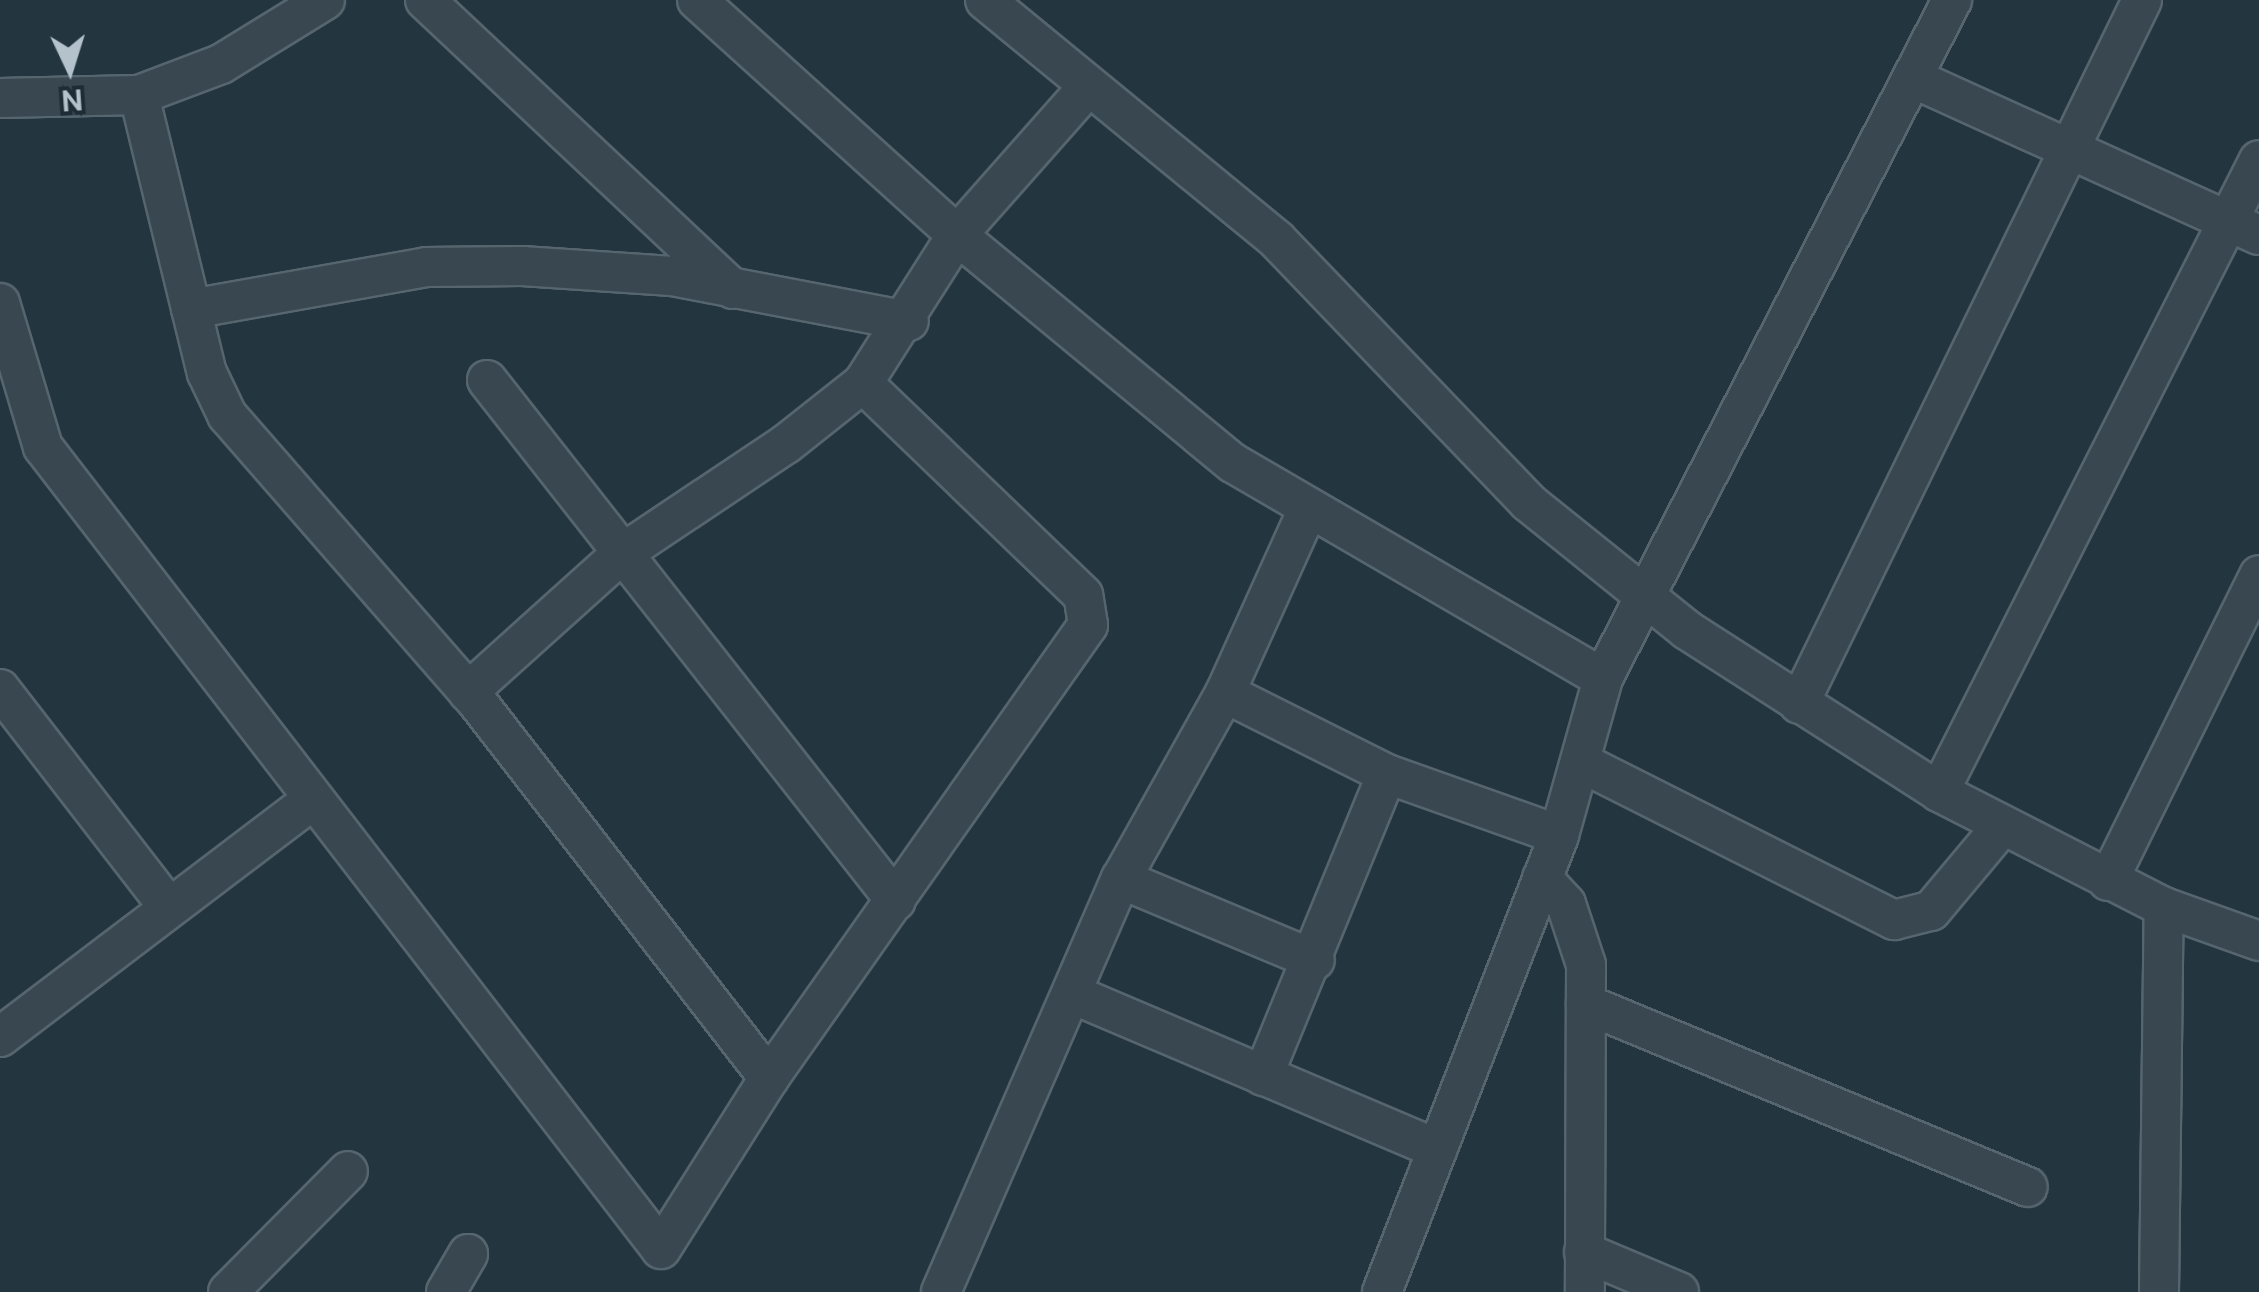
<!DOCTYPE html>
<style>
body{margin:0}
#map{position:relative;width:2259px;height:1292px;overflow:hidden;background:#233640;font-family:"Public Sans",sans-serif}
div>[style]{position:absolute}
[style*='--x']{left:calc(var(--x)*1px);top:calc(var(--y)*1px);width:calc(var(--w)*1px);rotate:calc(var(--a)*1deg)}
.roads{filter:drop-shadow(2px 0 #56656e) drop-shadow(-2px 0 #56656e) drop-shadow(0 2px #56656e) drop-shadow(0 -2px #56656e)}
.minor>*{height:38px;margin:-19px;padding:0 19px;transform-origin:19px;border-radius:19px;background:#384750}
span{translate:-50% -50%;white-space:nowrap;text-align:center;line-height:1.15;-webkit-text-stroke:8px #1d2c35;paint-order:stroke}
.north{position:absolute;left:20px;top:20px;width:100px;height:100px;-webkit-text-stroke:8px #1d2c35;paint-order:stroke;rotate:176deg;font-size:28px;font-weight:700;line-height:40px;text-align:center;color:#b4c2cb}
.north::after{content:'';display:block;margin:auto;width:35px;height:45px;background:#b4c2cb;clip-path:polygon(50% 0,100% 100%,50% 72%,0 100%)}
</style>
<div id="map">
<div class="roads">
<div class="minor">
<i style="--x:425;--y:0;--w:422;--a:43.2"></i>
<i style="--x:697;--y:0;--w:350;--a:42.1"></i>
<i style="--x:957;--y:235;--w:358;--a:39.6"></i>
<i style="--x:1233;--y:463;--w:428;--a:30.2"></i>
<i style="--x:985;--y:0;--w:378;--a:39.4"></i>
<i style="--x:1277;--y:240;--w:363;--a:46.2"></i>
<i style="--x:1528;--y:502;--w:204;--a:38.8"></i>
<i style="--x:1687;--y:630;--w:300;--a:32.7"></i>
<i style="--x:1939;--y:792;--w:253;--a:27.1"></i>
<i style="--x:2164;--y:907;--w:101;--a:19.7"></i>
<i style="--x:1917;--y:80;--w:375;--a:24.4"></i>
<i style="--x:139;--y:95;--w:286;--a:76.3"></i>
<i style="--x:207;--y:373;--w:47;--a:64.5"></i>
<i style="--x:227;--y:415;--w:382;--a:48.9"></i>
<i style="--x:478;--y:703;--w:475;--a:52.2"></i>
<i style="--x:0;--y:98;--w:139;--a:-1.2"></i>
<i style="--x:139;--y:95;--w:88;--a:-20.7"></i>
<i style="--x:221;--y:64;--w:122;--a:-31.6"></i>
<i style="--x:0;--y:303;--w:150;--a:73.4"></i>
<i style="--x:43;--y:447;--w:1012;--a:52.38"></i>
<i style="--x:661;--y:1249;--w:202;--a:-57.7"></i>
<i style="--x:769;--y:1078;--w:554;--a:-54.85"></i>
<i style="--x:1088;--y:625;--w:30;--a:-99"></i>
<i style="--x:1083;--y:595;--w:306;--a:-136.1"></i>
<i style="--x:191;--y:309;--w:239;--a:-10.1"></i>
<i style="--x:426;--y:267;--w:96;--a:-0.6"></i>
<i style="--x:522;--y:266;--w:150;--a:3.8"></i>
<i style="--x:672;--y:276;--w:241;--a:10.8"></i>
<i style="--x:487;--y:380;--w:662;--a:51.87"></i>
<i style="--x:0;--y:689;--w:272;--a:52.3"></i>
<i style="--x:468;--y:692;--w:205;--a:-42"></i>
<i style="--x:620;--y:555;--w:200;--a:-33.8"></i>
<i style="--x:786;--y:444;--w:98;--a:-38.4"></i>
<i style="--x:863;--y:383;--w:175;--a:-57.6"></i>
<i style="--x:957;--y:235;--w:198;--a:-48.5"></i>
<i style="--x:1225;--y:693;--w:181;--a:26.6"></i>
<i style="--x:1387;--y:774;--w:182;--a:19.5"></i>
<i style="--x:1799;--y:704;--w:783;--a:-64.02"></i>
<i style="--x:1580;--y:762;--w:352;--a:26.7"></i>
<i style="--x:1894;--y:920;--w:38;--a:-14"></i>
<i style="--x:1931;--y:911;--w:112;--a:-50.1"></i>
<i style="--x:1939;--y:792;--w:708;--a:-63.15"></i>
<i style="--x:1542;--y:878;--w:35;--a:47"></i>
<i style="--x:1566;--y:904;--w:64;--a:71.8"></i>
<i style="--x:1586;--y:965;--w:327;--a:90.2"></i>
<i style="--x:1121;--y:879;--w:210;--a:22.7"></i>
<i style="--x:2108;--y:881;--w:341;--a:-63.7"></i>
<i style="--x:1072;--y:994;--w:397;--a:23"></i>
<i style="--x:1586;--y:1004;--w:478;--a:22.5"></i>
<i style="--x:0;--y:1037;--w:392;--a:-37.2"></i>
<i style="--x:1263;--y:1076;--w:326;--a:-67.7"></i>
<i style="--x:1584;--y:1252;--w:103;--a:22.8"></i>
<i style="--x:228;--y:1292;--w:170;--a:-45.2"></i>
<i style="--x:446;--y:1292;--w:44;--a:-59.9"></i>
<i style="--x:941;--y:1292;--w:451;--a:-66.5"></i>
<i style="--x:1121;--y:879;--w:213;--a:-60.8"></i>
<i style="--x:1225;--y:693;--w:200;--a:-65.7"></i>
<i style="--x:1382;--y:1292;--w:490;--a:-68.8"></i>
<i style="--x:1559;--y:835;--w:163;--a:-74.3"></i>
<i style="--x:1603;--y:678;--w:763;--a:-62.76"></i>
<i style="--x:2159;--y:1292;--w:385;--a:-89.3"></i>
</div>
</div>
<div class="north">N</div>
</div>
